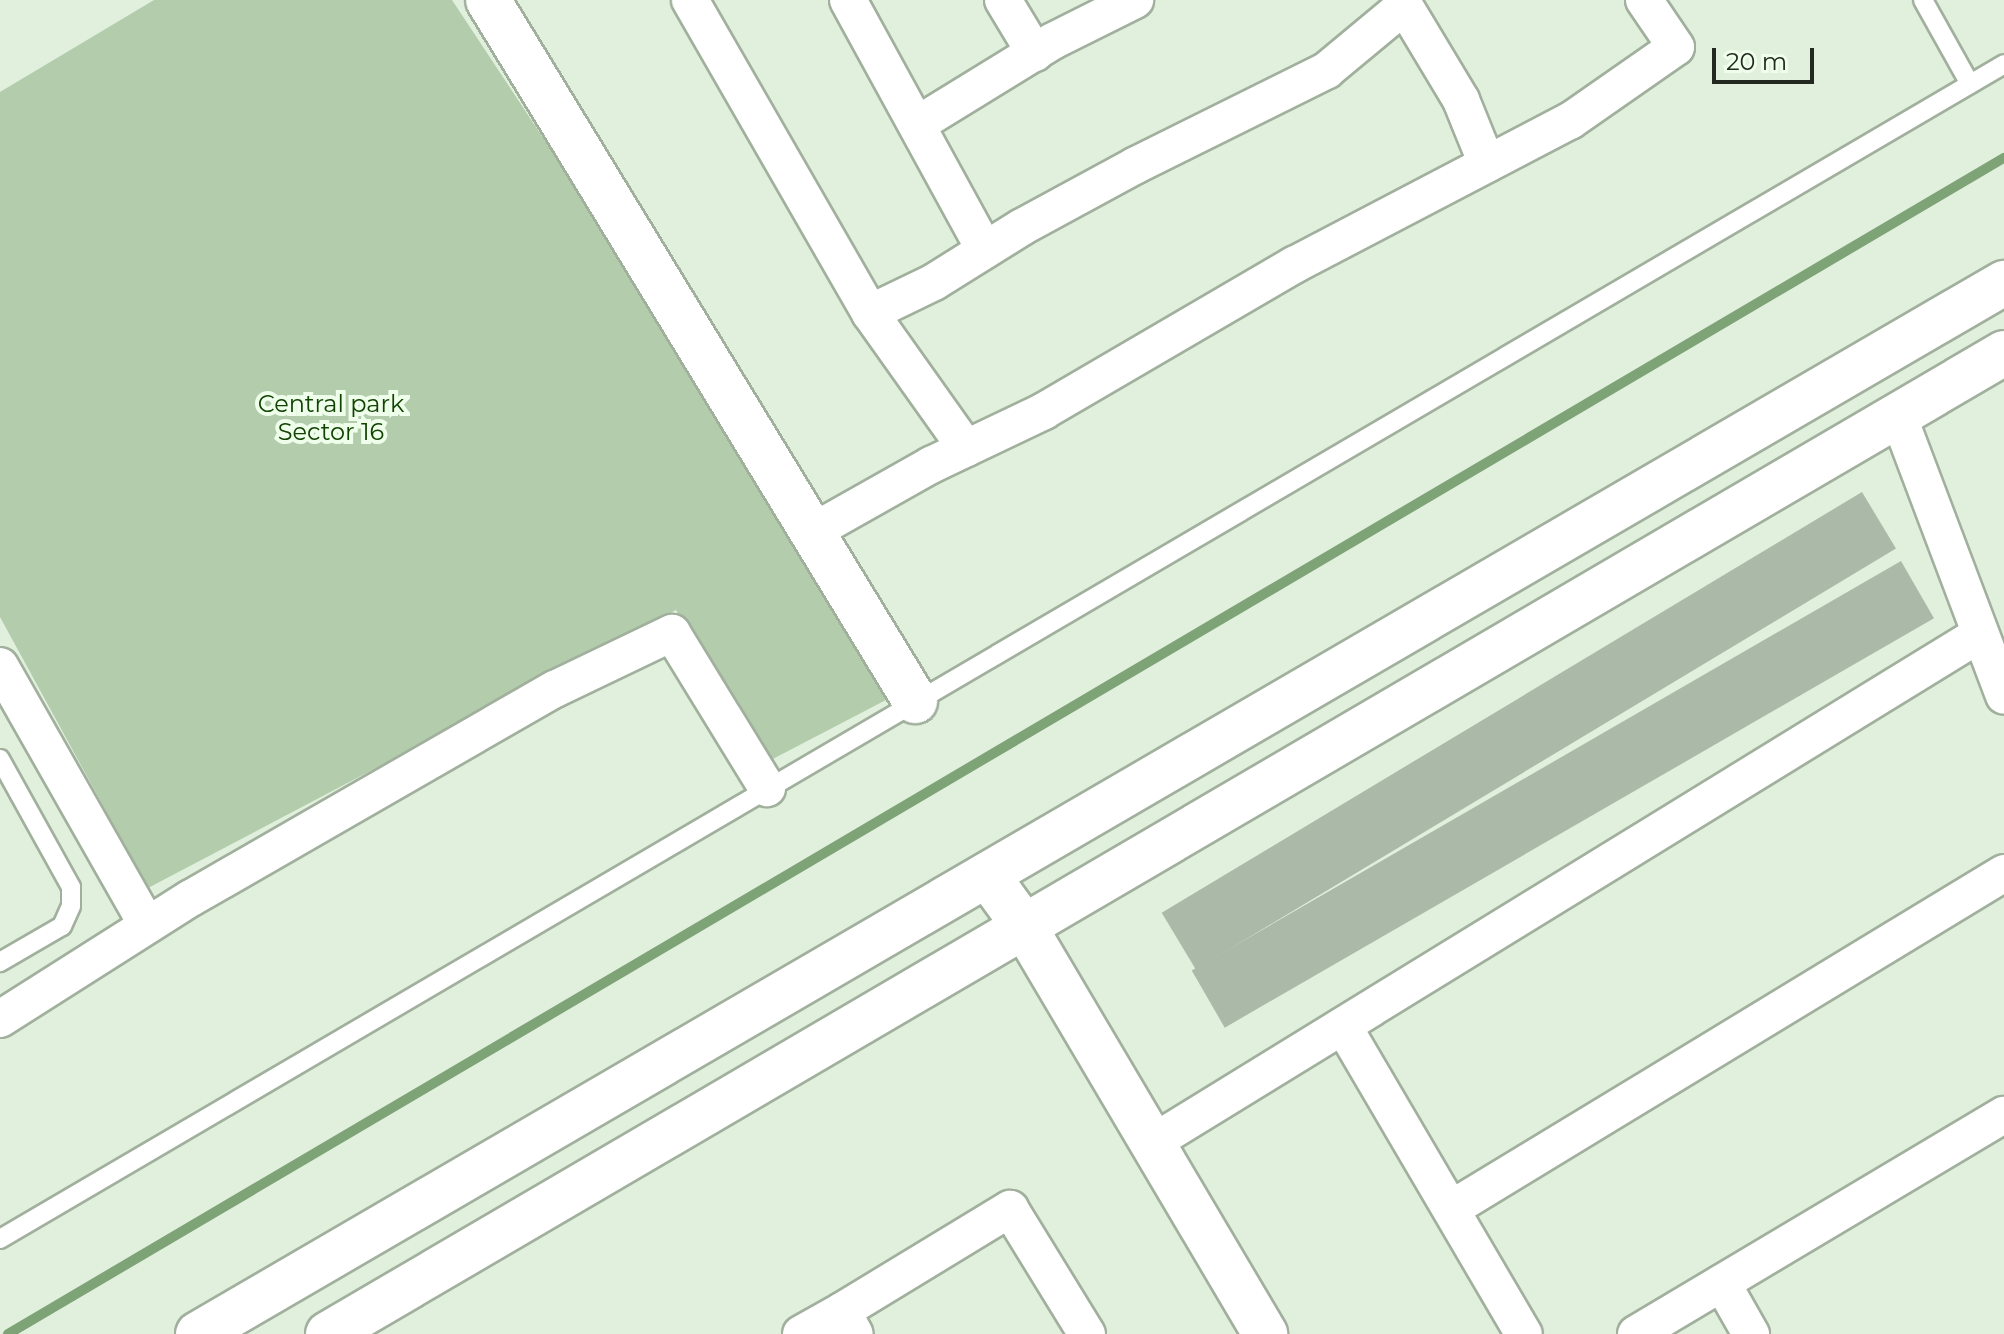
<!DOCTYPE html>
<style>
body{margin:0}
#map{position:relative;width:2004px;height:1334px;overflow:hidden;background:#e0f0dd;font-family:Montserrat,sans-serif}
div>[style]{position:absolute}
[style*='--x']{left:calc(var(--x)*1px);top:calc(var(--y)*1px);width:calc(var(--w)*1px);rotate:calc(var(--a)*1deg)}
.green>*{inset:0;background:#b2ccac}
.stream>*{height:10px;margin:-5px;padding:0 5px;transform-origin:5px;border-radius:5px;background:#7ea376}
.building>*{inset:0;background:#abbaa8;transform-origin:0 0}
.roads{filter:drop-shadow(2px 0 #a1b09d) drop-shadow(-2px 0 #a1b09d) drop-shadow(0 2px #a1b09d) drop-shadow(0 -2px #a1b09d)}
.lane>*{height:18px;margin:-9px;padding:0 9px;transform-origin:9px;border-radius:9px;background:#fff}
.street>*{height:36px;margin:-18px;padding:0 18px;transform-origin:18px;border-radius:18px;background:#fff}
.secondary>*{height:44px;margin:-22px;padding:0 22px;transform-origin:22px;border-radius:22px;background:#fff}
span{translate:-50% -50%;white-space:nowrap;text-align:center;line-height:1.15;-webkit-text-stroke:8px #eefeea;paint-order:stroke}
.park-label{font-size:24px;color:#104302}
.scale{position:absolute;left:1712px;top:48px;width:102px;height:36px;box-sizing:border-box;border:4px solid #232921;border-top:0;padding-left:10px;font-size:24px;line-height:28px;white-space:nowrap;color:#232921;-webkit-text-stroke:6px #eefeea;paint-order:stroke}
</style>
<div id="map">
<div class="green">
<i style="clip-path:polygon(154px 0,452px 0,907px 689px,767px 762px,676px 610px,148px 888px,0 617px,0 92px)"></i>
</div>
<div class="stream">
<i style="--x:8;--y:1334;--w:2317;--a:-30.51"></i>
</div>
<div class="building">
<i style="left:1862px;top:492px;width:66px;height:817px;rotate:59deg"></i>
<i style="left:1901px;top:561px;width:66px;height:819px;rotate:60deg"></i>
</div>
<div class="roads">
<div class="lane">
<i style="--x:1923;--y:0;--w:96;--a:60.8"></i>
<i style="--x:0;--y:759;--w:146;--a:61"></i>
<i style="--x:71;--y:887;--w:19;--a:90"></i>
<i style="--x:71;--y:906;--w:22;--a:114"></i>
<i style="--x:62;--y:926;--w:72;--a:149.9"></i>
<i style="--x:0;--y:1239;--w:2323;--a:-30.38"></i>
</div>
<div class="street">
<i style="--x:690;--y:0;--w:361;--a:60.1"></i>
<i style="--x:870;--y:313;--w:166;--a:54.6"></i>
<i style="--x:848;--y:0;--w:285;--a:61.3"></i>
<i style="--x:1003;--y:0;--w:62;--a:58.9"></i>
<i style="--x:1401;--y:0;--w:117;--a:59"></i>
<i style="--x:1461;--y:100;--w:69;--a:67.9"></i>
<i style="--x:918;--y:124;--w:158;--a:-31.6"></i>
<i style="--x:1053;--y:41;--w:92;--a:-26.6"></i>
<i style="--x:870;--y:313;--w:71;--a:-25.8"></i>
<i style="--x:934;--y:282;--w:104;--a:-32"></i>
<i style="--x:1022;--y:227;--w:130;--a:-28.5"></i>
<i style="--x:1136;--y:165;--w:213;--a:-26.4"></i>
<i style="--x:1327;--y:70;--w:100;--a:-39.7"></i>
<i style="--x:1898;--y:415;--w:300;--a:69.3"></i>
<i style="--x:812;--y:532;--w:137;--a:-29.4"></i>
<i style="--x:931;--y:465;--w:125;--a:-25.5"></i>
<i style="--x:1044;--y:411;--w:290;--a:-30.3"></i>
<i style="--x:1294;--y:265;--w:311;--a:-27.6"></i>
<i style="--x:1570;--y:121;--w:129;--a:-34.9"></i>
<i style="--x:1676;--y:47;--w:57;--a:-124.2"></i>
<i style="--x:0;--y:666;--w:298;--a:60.4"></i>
<i style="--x:0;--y:1019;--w:226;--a:-32.4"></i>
<i style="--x:191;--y:898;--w:420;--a:-29.9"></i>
<i style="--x:555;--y:689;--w:130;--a:-25.6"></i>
<i style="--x:672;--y:633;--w:182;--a:58.5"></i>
<i style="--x:1343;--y:1026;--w:357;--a:59.6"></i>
<i style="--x:1152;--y:1143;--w:972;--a:-31.58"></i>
<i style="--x:1451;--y:1209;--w:647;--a:-31.28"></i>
<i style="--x:1722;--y:1283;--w:59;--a:60.4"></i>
<i style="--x:842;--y:1311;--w:197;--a:-31.3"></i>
<i style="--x:1010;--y:1209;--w:147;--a:58.4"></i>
<i style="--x:801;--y:1334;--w:47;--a:-29.3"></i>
<i style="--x:842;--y:1311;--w:26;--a:61"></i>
<i style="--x:1636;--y:1334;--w:428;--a:-30.8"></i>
</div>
<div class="secondary">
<i style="--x:488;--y:0;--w:821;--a:58.65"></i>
<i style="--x:987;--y:875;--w:63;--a:54"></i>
<i style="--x:1024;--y:926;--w:474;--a:59.4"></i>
<i style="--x:198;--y:1334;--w:2090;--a:-30.2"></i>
<i style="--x:328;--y:1334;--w:1942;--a:-30.34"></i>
</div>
</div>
<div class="park-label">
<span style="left:331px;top:418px">Central park<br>Sector 16</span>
</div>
<div class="scale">20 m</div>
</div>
